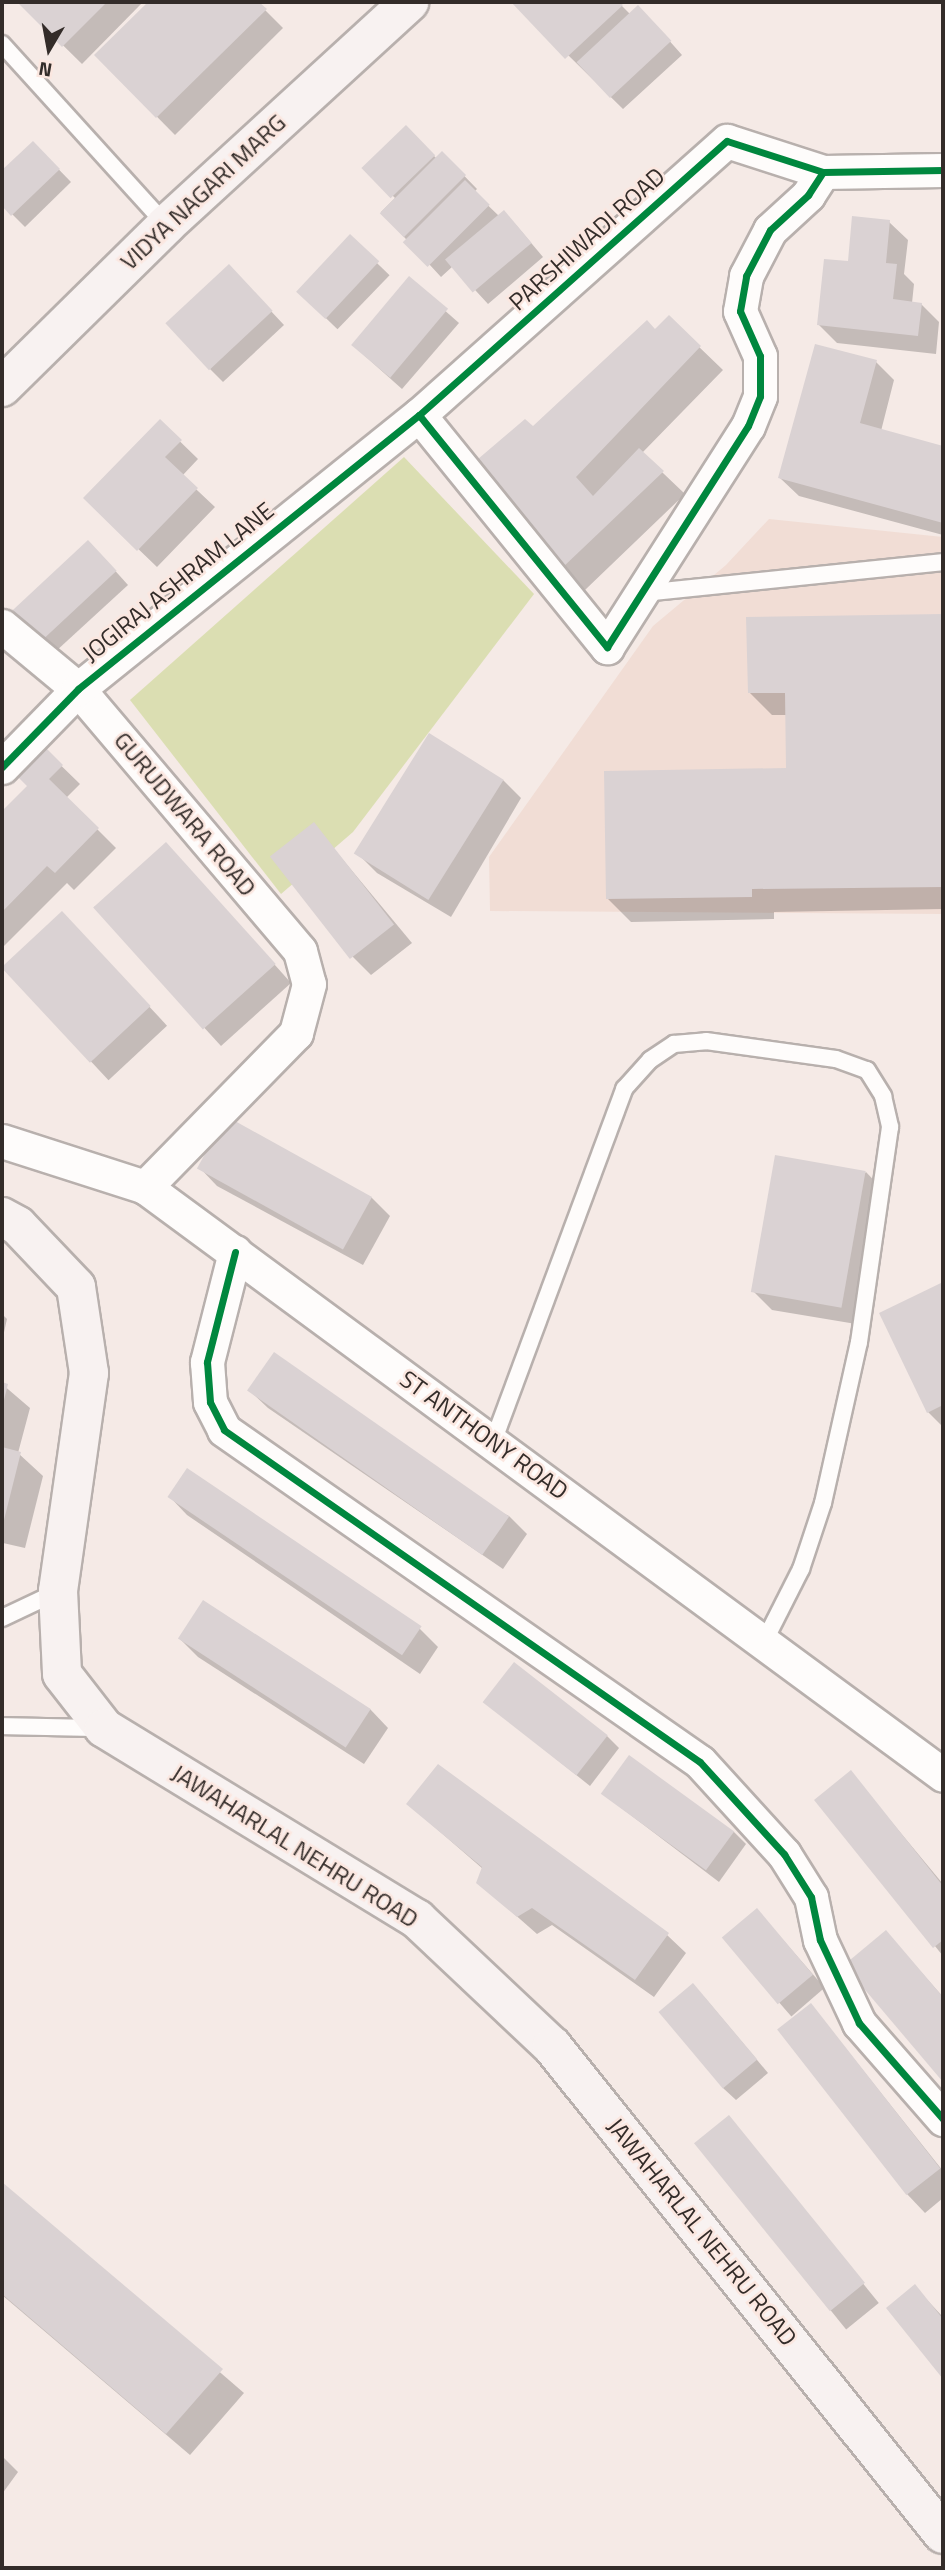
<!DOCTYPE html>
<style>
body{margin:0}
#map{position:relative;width:945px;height:2570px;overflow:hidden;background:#f5eae6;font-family:"Titillium Web",sans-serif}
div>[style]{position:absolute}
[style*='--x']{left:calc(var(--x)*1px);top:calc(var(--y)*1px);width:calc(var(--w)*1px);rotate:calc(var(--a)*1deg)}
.built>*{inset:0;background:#f1ddd5}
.green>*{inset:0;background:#dbdeb2}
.shadow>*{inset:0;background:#0003;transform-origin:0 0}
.building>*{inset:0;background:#dad2d3;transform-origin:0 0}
.roads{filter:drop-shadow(2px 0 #b8b0ad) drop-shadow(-2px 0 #b8b0ad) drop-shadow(0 2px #b8b0ad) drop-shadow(0 -2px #b8b0ad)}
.service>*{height:16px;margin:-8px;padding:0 8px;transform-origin:8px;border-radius:8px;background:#fefcfb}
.minor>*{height:33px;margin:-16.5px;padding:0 16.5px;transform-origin:16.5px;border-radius:16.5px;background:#fefcfb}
.secondary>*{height:38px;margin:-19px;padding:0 19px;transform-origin:19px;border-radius:19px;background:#f8f2f1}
.cycleway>*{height:7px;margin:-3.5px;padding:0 3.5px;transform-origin:3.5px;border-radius:3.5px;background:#00873e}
span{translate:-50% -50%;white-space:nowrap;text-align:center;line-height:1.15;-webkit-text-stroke:5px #fbe7e0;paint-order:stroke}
.street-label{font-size:24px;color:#332c29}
.frame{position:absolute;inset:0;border:4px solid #332c29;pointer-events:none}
.north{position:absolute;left:14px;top:14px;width:70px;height:70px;-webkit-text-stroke:5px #fbe7e0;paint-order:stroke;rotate:190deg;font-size:19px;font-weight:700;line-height:28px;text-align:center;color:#332c29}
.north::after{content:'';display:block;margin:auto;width:24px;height:32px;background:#332c29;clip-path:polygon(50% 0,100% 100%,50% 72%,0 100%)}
</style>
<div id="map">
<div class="built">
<i style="clip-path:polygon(769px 519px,943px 537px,943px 914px,490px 911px,489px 857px,653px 626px,726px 565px)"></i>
</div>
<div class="green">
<i style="clip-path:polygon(404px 457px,534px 594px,353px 832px,281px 894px,130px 700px)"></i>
</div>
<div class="shadow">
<i style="clip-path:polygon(19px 2px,143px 2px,82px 64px)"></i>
<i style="clip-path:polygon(151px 2px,257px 2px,283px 28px,175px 135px,96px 55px)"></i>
<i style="clip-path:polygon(514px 2px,618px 2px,630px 14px,650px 19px,682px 55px,623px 109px)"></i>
<i style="clip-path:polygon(406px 128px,436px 158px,442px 153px,477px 189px,474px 192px,499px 216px,516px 225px,543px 257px,488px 304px,453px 266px,441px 277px,381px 212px,395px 198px,365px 168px)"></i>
<i style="clip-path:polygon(33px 143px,71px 182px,25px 227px,2px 204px,2px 173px)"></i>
<i style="clip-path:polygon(889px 222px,908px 240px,904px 274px,914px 284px,912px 303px,921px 304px,939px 322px,936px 354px,837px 343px,819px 325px,850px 263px)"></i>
<i style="left:350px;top:237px;width:55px;height:75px;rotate:44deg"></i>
<i style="clip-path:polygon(241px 279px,284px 325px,223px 382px,210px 369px)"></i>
<i style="clip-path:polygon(409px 279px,459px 323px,402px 389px,365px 356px)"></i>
<i style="clip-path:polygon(669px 318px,723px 370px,642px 453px,685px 494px,585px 590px,562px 567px,533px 429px)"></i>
<i style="clip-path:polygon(876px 362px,894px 380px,881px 431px,943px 448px,943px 535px,799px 496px,780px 478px)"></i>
<i style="clip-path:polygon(160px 422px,198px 459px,182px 476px,215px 507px,157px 567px,104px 516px)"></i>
<i style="clip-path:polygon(101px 555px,128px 585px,55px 652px,15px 609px)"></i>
<i style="clip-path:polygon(943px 615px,943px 909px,774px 912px,774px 919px,631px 922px,608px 899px,788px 770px,787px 715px,772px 715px,749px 692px,748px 618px)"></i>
<i style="clip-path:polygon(43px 748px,80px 784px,66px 798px,116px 848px,74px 890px,67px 883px,2px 948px,2px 814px,29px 786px)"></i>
<i style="clip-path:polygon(503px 780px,521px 798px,451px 917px,377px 873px,359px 855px)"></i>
<i style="clip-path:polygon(314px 825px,412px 943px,371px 975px,353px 957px)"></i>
<i style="clip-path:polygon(184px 863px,291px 983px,221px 1046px,94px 907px)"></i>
<i style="left:62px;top:913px;width:154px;height:80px;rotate:47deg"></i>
<i style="clip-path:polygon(226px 1118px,372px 1198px,390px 1216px,363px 1265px,217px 1186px,199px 1167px)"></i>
<i style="clip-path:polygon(866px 1172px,884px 1191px,862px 1325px,772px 1310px,754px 1292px)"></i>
<i style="clip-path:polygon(943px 1284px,943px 1427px,928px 1412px,881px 1314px)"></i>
<i style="clip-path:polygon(2px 1314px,7px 1319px,2px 1341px)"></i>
<i style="clip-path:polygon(2px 1384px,30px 1408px,18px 1453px,43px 1476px,25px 1548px,3px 1543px,2px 1549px)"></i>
<i style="clip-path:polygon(249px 1390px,509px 1516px,527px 1534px,503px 1569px,268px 1408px)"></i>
<i style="clip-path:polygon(169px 1496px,420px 1629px,438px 1647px,420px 1674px,187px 1515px)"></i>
<i style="clip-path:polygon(180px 1639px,370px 1709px,388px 1728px,364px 1764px,198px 1657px)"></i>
<i style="clip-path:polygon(485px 1702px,607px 1736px,619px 1748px,590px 1786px)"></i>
<i style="clip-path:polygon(851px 1773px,943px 1884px,943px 1956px,817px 1800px)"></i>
<i style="clip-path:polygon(603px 1794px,734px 1832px,746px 1844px,719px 1882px)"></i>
<i style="clip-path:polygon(408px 1804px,667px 1935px,686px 1953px,654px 1997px,552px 1925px,537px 1934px,478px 1882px,483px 1869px)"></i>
<i style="left:757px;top:1910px;width:103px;height:44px;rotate:49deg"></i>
<i style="clip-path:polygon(886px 1932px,943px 1997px,943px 2080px,846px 1965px)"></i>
<i style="clip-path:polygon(705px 1998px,768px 2073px,736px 2100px,723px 2088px)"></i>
<i style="clip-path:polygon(811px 2005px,943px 2171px,943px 2198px,925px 2213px,907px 2194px)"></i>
<i style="left:729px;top:2118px;width:238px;height:42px;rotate:51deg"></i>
<i style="clip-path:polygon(2px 2184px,244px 2393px,190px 2455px,2px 2295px)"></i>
<i style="clip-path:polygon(915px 2287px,943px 2317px,943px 2377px,888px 2309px)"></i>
<i style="clip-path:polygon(2px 2456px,18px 2472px,2px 2494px)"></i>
</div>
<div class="building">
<i style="clip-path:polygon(17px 2px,107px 2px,62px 47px)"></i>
<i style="clip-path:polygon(148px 2px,259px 2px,267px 9px,156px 118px,94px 55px)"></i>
<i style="clip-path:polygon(511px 2px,619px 2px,623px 5px,565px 59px)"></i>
<i style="left:638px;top:5px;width:49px;height:84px;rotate:47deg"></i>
<i style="left:406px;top:125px;width:42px;height:62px;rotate:46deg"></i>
<i style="clip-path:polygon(33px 141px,60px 169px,11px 216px,2px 206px,2px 170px)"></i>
<i style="left:442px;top:151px;width:34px;height:88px;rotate:45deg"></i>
<i style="left:465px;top:180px;width:35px;height:88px;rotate:45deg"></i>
<i style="left:504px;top:210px;width:43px;height:77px;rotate:50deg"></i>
<i style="clip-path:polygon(852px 216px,890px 220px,886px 263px,897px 264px,893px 299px,922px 303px,918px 336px,817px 325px,824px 259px,848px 261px)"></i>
<i style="left:350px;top:234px;width:40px;height:79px;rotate:43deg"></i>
<i style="left:229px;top:264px;width:64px;height:87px;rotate:47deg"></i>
<i style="left:409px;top:276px;width:51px;height:90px;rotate:40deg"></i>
<i style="clip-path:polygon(669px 315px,701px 346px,576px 477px,593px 496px,639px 448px,664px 471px,561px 569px,471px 465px,525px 419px,533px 426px,647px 320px,655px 329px)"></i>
<i style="clip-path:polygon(815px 344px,877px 360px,860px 423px,943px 446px,943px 523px,778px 478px)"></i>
<i style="clip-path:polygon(160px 419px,182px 440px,165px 457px,198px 488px,137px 551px,83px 498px)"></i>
<i style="left:88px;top:540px;width:42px;height:103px;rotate:47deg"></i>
<i style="clip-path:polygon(943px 614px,943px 887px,752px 889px,752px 897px,606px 899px,604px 771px,786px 768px,785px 693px,748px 693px,746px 617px)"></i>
<i style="left:429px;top:733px;width:88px;height:142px;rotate:32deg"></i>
<i style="clip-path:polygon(43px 745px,63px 765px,49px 779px,99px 828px,55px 873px,47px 866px,2px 912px,2px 811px,27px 786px,15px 774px)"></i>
<i style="left:314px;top:822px;width:130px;height:56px;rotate:52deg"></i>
<i style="left:166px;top:842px;width:164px;height:98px;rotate:48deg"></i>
<i style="left:62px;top:911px;width:130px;height:83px;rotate:47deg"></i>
<i style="left:226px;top:1116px;width:167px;height:60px;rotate:29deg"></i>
<i style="left:775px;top:1155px;width:92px;height:139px;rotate:10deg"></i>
<i style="clip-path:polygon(943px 1282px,943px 1405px,927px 1413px,879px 1313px)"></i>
<i style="left:274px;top:1352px;width:287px;height:47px;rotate:35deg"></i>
<i style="clip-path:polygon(2px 1382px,8px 1384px,3px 1404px,2px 1404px)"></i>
<i style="clip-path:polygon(2px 1447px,21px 1452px,3px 1524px,2px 1524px)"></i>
<i style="left:187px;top:1468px;width:283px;height:35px;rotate:34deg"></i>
<i style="left:203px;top:1600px;width:200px;height:46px;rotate:33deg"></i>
<i style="left:514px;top:1662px;width:119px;height:51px;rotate:38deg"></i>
<i style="left:629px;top:1755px;width:130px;height:48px;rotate:36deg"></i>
<i style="clip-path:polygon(438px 1764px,669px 1933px,635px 1980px,532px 1908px,517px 1917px,476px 1883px,482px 1867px,406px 1804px)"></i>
<i style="clip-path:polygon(851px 1770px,943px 1886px,943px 1940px,933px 1948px,814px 1800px)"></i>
<i style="left:757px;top:1908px;width:87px;height:46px;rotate:50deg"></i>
<i style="clip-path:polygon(886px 1930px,943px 1997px,943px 2082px,844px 1965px)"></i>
<i style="left:693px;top:1983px;width:100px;height:45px;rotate:50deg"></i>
<i style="left:811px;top:2003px;width:210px;height:43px;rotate:52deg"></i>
<i style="left:729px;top:2115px;width:216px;height:45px;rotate:51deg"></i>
<i style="clip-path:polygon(2px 2182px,223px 2369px,166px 2434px,2px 2294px)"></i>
<i style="clip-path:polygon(915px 2284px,943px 2319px,943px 2379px,886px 2308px)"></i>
</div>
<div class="roads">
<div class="service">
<i style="--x:2;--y:44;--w:244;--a:47.8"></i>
<i style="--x:644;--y:593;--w:301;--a:-5.9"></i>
<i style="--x:493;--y:1442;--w:377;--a:-69.6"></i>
<i style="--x:624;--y:1089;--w:39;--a:-48"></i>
<i style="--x:650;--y:1060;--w:29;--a:-34"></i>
<i style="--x:674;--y:1044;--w:32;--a:-5"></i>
<i style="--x:706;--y:1041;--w:131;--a:7.9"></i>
<i style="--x:836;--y:1059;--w:33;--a:20"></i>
<i style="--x:867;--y:1070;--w:31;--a:58"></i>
<i style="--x:883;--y:1096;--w:32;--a:77"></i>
<i style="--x:890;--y:1127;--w:217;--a:98.2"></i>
<i style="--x:859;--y:1342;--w:165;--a:102.6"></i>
<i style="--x:823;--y:1503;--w:70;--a:108.4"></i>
<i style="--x:801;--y:1569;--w:82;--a:116.9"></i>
<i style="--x:2;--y:1618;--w:61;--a:-25.3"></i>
<i style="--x:2;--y:1726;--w:96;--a:1.2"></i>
</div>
<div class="minor">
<i style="--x:419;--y:415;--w:299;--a:51"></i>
<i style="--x:607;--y:647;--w:262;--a:-57.5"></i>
<i style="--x:748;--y:426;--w:32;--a:-68"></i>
<i style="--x:760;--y:396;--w:40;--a:-90"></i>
<i style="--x:760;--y:356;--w:49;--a:-114"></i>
<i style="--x:740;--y:311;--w:36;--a:-80"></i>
<i style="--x:746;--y:276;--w:52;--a:-62.4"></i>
<i style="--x:770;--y:230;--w:52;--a:-42.6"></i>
<i style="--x:808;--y:195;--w:27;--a:-57"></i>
<i style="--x:2;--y:626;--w:99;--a:39.7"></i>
<i style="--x:78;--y:689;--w:343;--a:49.7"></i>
<i style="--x:300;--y:951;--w:34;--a:75"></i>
<i style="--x:309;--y:984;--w:51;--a:104.9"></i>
<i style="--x:296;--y:1033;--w:216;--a:134.4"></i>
<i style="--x:2;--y:767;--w:109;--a:-45.7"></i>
<i style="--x:78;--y:689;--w:437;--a:-38.8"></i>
<i style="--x:419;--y:415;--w:412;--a:-41.7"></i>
<i style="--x:727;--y:141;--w:101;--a:17.9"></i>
<i style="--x:823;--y:172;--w:120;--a:-1"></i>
<i style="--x:2;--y:1141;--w:150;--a:17.8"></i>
<i style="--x:145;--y:1187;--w:991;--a:36.38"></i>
<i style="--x:235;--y:1252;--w:114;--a:104.3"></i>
<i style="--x:207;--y:1362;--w:40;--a:85.7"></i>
<i style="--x:210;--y:1402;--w:31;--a:63"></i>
<i style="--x:224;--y:1430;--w:580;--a:34.89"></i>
<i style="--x:700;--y:1762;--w:125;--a:47.6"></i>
<i style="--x:784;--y:1854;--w:51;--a:57.9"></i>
<i style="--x:811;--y:1897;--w:44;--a:78.2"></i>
<i style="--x:820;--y:1940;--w:92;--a:64.8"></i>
<i style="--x:859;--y:2023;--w:128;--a:48.8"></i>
</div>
<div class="secondary">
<i style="--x:2;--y:387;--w:231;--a:-44.6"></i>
<i style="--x:166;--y:225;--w:330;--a:-42.5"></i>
<i style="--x:2;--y:1217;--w:18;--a:29"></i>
<i style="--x:18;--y:1226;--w:84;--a:46.4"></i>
<i style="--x:76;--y:1287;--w:87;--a:81.4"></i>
<i style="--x:89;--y:1373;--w:220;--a:98.1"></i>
<i style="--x:58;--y:1591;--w:83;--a:87.2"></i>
<i style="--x:62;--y:1674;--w:68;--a:52.1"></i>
<i style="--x:104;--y:1728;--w:367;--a:31.4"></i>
<i style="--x:417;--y:1919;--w:185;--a:43.3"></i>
<i style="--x:552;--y:2046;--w:625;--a:51.3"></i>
</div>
</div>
<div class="cycleway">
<i style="--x:419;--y:415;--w:299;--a:51"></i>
<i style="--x:607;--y:647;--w:262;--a:-57.5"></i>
<i style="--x:748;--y:426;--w:32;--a:-68"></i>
<i style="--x:760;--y:396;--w:40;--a:-90"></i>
<i style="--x:760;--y:356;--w:49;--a:-114"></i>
<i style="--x:740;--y:311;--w:36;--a:-80"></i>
<i style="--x:746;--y:276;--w:52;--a:-62.4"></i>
<i style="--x:770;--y:230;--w:52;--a:-42.6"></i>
<i style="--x:808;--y:195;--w:27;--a:-57"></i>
<i style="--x:2;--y:767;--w:109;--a:-45.7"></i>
<i style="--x:78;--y:689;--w:437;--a:-38.8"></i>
<i style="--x:419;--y:415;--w:412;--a:-41.7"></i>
<i style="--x:727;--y:141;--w:101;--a:17.9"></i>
<i style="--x:823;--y:172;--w:120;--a:-1"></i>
<i style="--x:235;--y:1252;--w:114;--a:104.3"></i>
<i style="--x:207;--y:1362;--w:40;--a:85.7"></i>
<i style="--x:210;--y:1402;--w:31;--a:63"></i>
<i style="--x:224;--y:1430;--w:580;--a:34.89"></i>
<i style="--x:700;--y:1762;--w:125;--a:47.6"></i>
<i style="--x:784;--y:1854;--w:51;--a:57.9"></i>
<i style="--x:811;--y:1897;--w:44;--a:78.2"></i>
<i style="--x:820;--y:1940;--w:92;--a:64.8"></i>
<i style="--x:859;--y:2023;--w:128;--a:48.8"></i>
</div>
<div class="street-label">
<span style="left:203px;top:192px;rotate:-43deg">VIDYA NAGARI MARG</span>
<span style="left:587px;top:239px;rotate:-42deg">PARSHIWADI ROAD</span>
<span style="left:178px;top:582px;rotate:-39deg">JOGIRAJ ASHRAM LANE</span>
<span style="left:185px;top:814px;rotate:50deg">GURUDWARA ROAD</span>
<span style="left:484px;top:1435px;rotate:36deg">ST ANTHONY ROAD</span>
<span style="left:295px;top:1846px;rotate:32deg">JAWAHARLAL NEHRU ROAD</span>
<span style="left:702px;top:2232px;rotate:51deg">JAWAHARLAL NEHRU ROAD</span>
</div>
<div class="frame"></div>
<div class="north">N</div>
</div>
